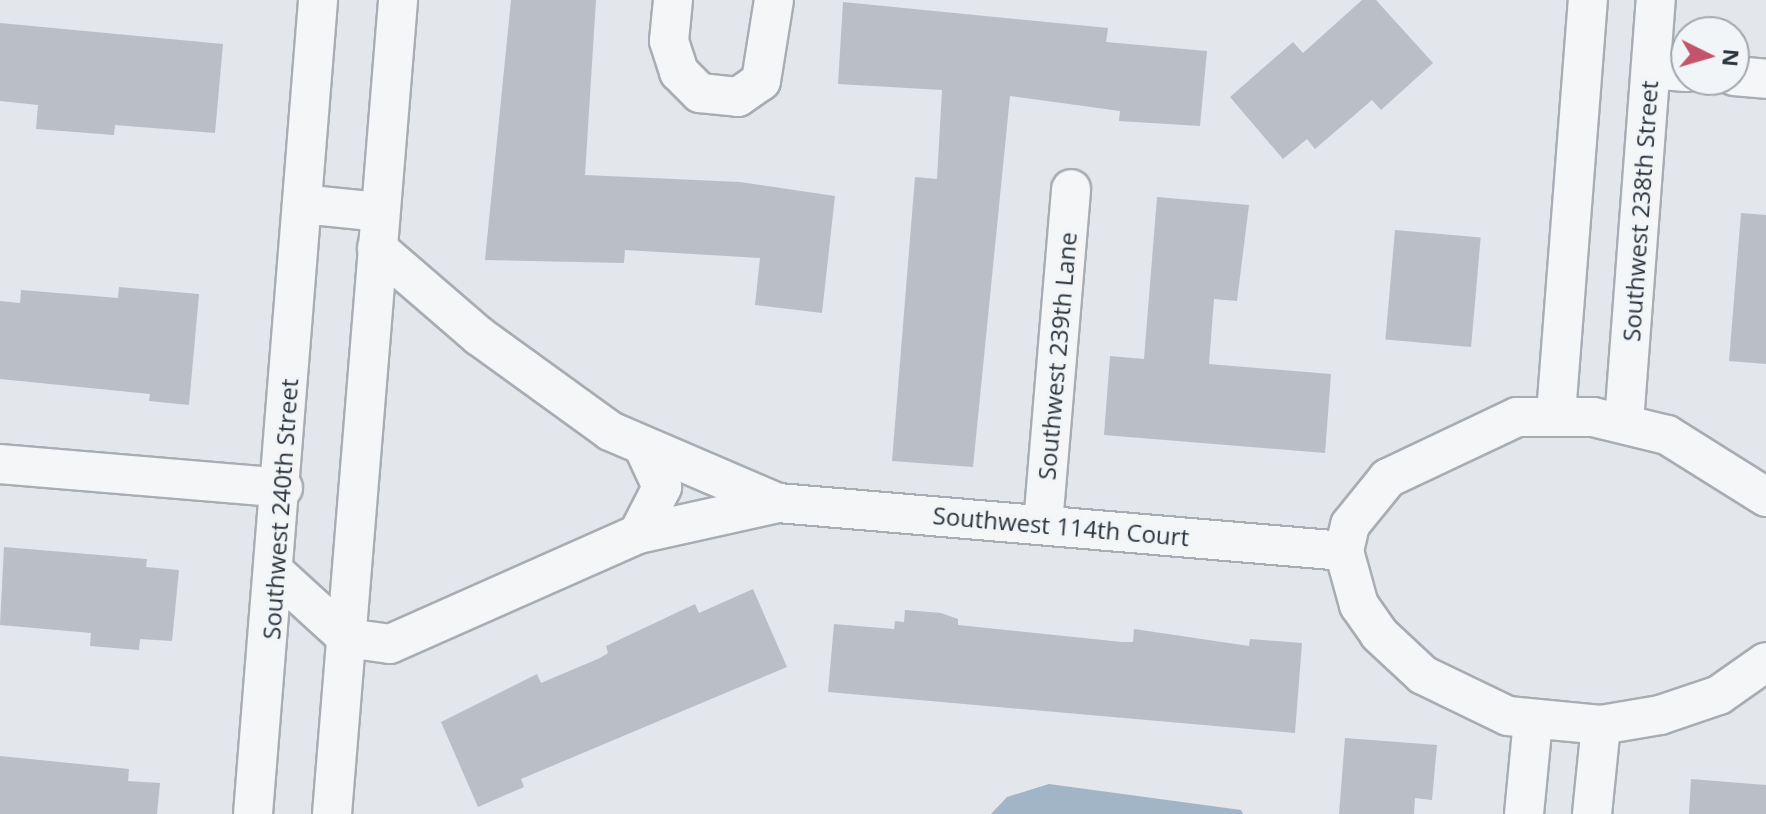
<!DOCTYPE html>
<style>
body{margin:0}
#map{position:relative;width:1766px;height:814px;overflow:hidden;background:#e3e6ea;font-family:"Open Sans",sans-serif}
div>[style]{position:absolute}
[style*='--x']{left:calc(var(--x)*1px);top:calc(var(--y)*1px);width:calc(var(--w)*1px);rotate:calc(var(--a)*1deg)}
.water>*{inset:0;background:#a1b5c6}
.building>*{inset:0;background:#babfc6;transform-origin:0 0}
.roads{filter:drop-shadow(2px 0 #a8adb4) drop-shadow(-2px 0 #a8adb4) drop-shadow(0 2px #a8adb4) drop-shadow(0 -2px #a8adb4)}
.street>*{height:38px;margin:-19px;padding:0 19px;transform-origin:19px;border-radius:19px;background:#f5f6f8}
span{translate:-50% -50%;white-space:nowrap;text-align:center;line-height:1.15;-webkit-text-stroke:6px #f2f5f7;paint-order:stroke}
.street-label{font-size:24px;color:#2c3540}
.north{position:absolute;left:1670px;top:16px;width:80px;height:80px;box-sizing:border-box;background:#f2f5f7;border:2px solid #a3a8ae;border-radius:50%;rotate:95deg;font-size:22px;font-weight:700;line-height:32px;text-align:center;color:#2c3540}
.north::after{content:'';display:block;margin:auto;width:28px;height:36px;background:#c2546b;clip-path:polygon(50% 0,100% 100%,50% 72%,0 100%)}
</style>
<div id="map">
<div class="water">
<i style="clip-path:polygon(1049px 784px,1241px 810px,1243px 814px,991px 814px,1007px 797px)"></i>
</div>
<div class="building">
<i style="clip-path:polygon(511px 0,596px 0,585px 175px,740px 182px,835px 196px,822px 313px,755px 305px,760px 258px,625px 250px,624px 263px,485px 260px)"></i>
<i style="clip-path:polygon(1362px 0,1376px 0,1433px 63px,1381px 110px,1372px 100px,1315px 149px,1307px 139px,1283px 159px,1230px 97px,1293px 42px,1303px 53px)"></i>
<i style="clip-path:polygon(843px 2px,1108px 28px,1106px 42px,1207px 51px,1200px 126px,1119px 121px,1120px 111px,1010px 96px,973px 467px,892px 461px,915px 177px,937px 179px,942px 90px,838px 84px)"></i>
<i style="clip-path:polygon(0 23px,223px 44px,215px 133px,115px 125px,114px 135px,36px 129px,38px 105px,0 101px)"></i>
<i style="clip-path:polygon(1157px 197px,1249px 205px,1237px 301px,1214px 299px,1209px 364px,1331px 374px,1325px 453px,1104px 435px,1110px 356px,1144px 359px)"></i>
<i style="clip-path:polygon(1741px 213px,1766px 215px,1766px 364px,1729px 361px)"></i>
<i style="left:1395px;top:230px;width:86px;height:110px;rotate:5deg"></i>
<i style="clip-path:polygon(119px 287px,199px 294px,189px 405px,149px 401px,150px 394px,0 379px,0 301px,20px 303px,21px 290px,118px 298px)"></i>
<i style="clip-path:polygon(4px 547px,147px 559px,146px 567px,179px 570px,172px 641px,140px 639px,139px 650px,90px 646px,91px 633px,0 625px)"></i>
<i style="clip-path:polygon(753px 589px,787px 667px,521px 779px,524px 787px,478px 807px,441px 722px,537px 674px,541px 683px,600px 658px,608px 653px,606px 646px,695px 604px,699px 613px)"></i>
<i style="clip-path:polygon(905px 610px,941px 613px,958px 619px,958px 625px,1122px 642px,1133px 642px,1134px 629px,1249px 646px,1250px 639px,1302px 643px,1295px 733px,828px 692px,834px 624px,894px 629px,895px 621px,904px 622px)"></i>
<i style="clip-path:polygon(1345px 738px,1437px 745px,1432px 800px,1415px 798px,1414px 814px,1339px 814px)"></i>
<i style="clip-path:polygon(0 756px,129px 769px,128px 781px,160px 783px,157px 814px,0 814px)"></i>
<i style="clip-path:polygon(1691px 779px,1766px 785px,1766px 814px,1689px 814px)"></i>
</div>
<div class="roads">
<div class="street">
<i style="--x:673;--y:0;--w:41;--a:95.6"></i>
<i style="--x:669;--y:41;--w:33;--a:72"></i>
<i style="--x:679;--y:72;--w:30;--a:45"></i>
<i style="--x:700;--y:93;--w:38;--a:6"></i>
<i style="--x:738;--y:97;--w:28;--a:-35"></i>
<i style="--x:761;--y:81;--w:82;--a:-80.9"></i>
<i style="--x:1651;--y:69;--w:35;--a:5"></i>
<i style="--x:1734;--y:76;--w:32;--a:5"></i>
<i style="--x:302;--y:204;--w:78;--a:5.9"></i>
<i style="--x:377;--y:248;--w:135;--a:40.8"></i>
<i style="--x:479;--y:336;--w:162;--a:35.9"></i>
<i style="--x:610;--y:431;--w:183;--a:23.2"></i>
<i style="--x:778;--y:503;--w:568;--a:4.85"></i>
<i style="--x:1556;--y:414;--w:415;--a:-85.6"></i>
<i style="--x:1624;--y:422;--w:423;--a:-85.7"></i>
<i style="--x:0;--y:464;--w:284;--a:4.8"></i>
<i style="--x:1766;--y:497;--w:117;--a:-147.9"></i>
<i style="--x:1667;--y:435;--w:76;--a:-166.3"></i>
<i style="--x:1593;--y:417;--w:76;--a:180"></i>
<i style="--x:1517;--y:417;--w:143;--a:154.7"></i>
<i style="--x:1388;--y:478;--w:60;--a:129"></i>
<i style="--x:1350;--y:525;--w:27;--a:103"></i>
<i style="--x:1344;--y:551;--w:56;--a:74.5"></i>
<i style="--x:1359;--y:605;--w:35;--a:55"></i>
<i style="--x:1379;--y:634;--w:60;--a:43"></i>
<i style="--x:1423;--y:675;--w:94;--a:25.8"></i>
<i style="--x:1508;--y:716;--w:93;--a:5.5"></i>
<i style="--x:1601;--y:725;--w:60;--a:-9.6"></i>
<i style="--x:1660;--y:715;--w:62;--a:-18.7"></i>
<i style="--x:1719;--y:695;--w:57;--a:-35.1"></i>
<i style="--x:1043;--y:524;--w:336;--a:-85.2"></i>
<i style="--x:638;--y:534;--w:53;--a:-62.9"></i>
<i style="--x:662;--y:487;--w:43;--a:-114.8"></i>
<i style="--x:277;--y:574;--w:95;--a:42.4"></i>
<i style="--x:347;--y:638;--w:43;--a:7.9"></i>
<i style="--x:390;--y:644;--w:271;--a:-23.9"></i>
<i style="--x:638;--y:534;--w:143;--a:-12.5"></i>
<i style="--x:253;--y:814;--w:817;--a:-85.43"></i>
<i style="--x:332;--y:814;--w:817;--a:-85.36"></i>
<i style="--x:1524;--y:814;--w:93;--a:-84.5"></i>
<i style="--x:1592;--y:814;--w:89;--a:-84.2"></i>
</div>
</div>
<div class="street-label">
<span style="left:1640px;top:211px;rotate:-86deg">Southwest 238th Street</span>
<span style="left:1057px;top:356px;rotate:-85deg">Southwest 239th Lane</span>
<span style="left:280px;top:509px;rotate:-86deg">Southwest 240th Street</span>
<span style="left:1061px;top:526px;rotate:5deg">Southwest 114th Court</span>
</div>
<div class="north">N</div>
</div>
